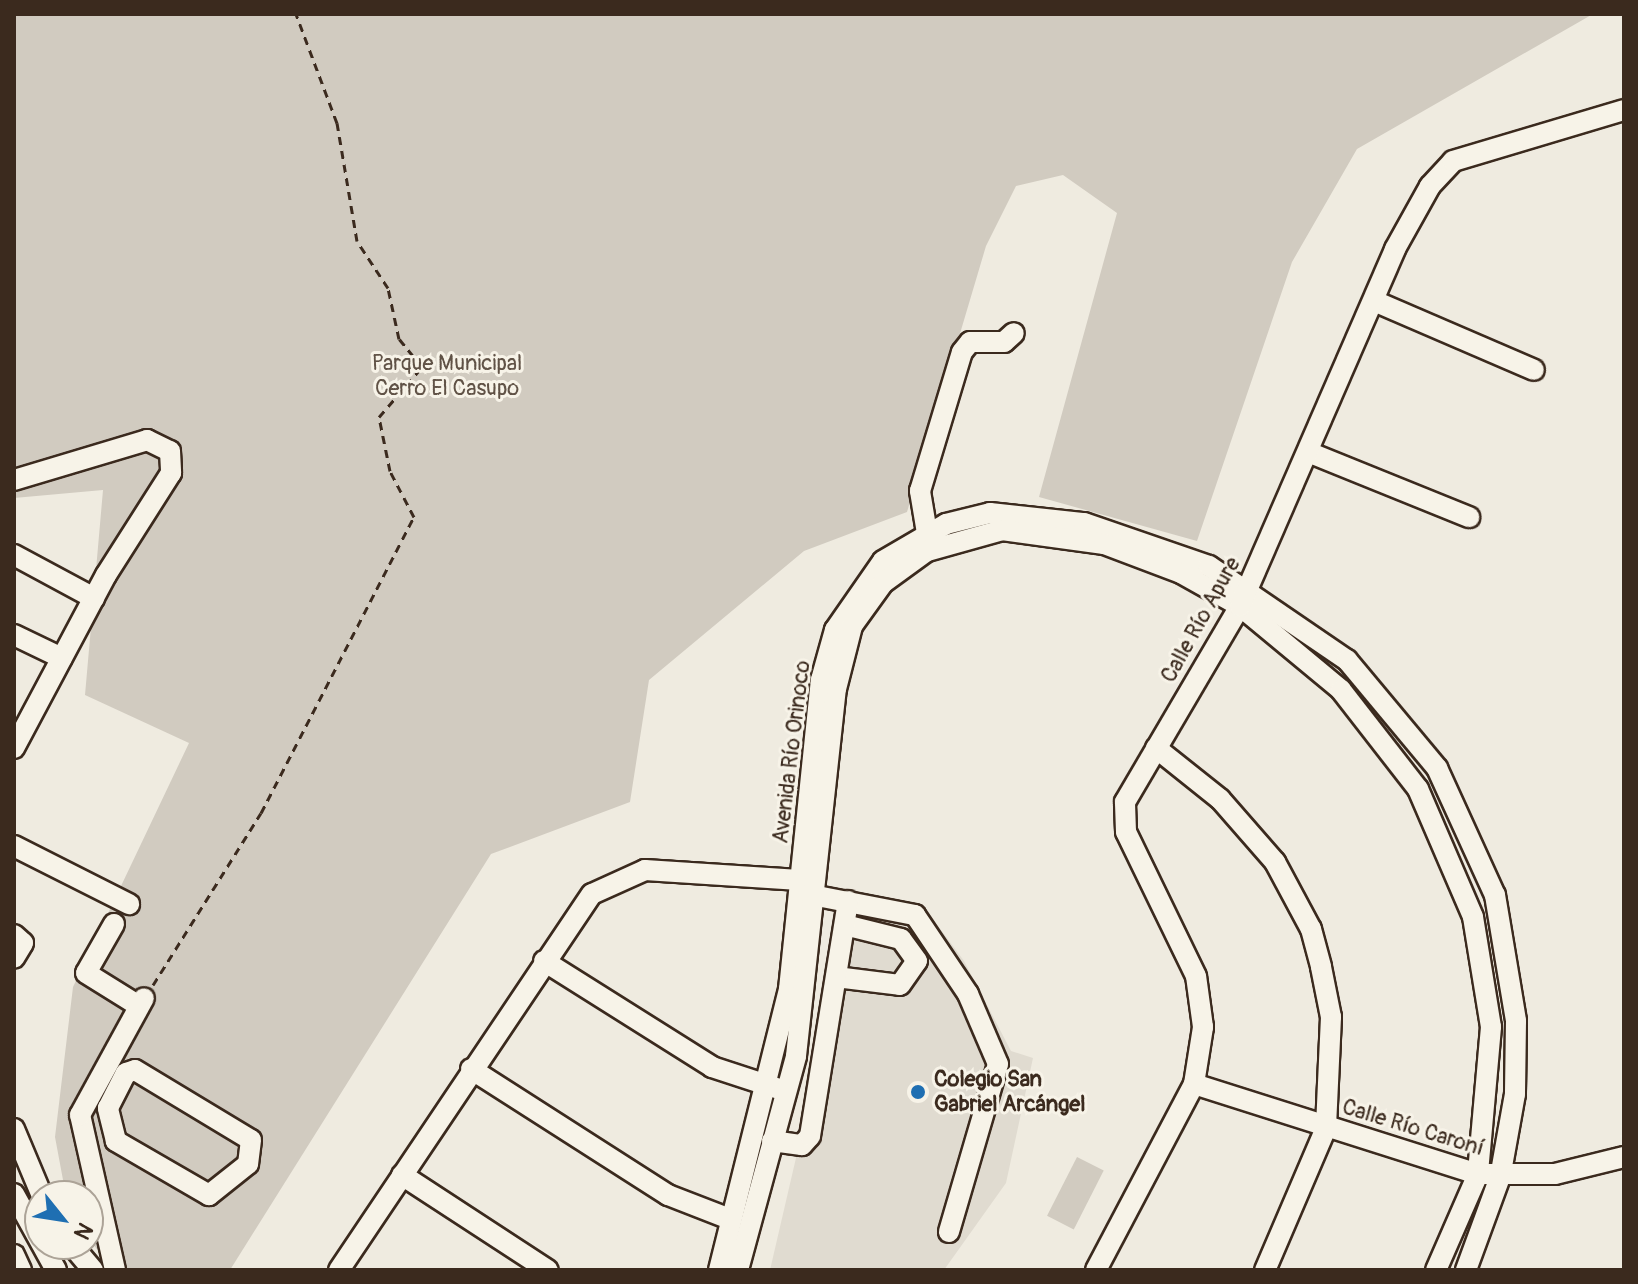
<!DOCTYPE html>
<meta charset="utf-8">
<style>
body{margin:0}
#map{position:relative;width:1638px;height:1284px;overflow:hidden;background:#efebe0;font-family:Pangolin,sans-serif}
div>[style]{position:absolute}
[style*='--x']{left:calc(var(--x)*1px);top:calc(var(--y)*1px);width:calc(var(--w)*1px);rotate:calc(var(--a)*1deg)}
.built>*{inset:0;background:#e0dbd0}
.green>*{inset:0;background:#d1cbc0;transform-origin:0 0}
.path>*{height:3px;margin-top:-1.5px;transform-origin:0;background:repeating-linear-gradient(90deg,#3b2a1e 0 8px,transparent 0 14px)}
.roads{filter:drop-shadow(2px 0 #3b2a1e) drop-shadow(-2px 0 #3b2a1e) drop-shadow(0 2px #3b2a1e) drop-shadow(0 -2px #3b2a1e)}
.minor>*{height:20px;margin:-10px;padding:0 10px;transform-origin:10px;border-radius:10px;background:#f7f3e8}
.dots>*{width:22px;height:22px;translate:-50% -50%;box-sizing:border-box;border:4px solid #f7f3e8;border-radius:50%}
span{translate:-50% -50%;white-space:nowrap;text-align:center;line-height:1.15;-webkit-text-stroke:6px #f7f3e8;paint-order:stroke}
.park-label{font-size:22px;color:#605246}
.street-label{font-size:22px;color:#3b2a1e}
.poi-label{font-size:22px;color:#3b2a1e;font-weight:700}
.left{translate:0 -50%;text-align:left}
.frame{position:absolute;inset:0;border:16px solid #3b2a1e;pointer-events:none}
.north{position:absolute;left:24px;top:1180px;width:80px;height:80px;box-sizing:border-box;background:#f7f3e8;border:2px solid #aca397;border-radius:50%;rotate:120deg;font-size:22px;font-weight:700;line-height:32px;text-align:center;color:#3b2a1e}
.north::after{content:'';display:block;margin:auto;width:28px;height:36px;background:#1f6fb2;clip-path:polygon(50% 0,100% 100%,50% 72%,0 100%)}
</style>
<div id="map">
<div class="built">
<i style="clip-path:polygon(842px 899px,927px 911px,964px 961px,1011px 1051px,1033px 1058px,1006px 1183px,944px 1270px,770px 1270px,821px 1050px)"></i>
</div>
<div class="green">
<i style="clip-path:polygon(14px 14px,1593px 14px,1357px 149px,1292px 262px,1197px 541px,1039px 497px,1117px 213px,1063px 175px,1016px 186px,986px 246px,907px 512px,804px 551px,649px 680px,630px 802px,491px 854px,230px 1270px,113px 1269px,88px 1238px,88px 1196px,66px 1196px,55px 1137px,73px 987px,189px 743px,85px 695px,103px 490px,14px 498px)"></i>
<i style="left:1077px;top:1157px;width:30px;height:66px;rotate:27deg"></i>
</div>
<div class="path">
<i style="--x:153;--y:985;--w:203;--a:-57.9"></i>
<i style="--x:261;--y:813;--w:333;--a:-62.7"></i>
<i style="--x:414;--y:517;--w:52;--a:-117.6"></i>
<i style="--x:390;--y:471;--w:55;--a:-101.5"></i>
<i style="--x:379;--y:417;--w:66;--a:-49.3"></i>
<i style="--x:422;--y:367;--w:36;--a:-129"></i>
<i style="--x:399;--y:339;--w:52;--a:-102.2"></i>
<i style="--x:388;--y:288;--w:56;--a:-123.4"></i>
<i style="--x:357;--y:241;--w:120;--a:-99.6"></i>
<i style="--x:337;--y:123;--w:116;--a:-110.6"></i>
</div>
<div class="roads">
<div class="minor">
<i style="--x:1374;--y:301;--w:174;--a:23.3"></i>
<i style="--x:1308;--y:452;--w:174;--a:22"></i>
<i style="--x:14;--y:480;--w:139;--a:-16.7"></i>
<i style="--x:147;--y:440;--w:25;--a:26"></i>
<i style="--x:170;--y:451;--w:22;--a:87"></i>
<i style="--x:171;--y:473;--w:121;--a:122.5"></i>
<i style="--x:106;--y:575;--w:196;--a:118"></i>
<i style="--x:927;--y:533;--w:43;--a:-99.5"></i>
<i style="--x:920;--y:491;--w:145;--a:-73.2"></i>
<i style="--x:962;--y:352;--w:13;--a:-51"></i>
<i style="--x:970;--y:342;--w:34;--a:0"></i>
<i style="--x:1004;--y:342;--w:13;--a:-42"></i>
<i style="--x:14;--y:555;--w:91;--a:28.3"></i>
<i style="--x:14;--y:635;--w:53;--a:25.6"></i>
<i style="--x:1156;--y:748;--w:82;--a:38.6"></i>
<i style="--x:1220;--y:799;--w:84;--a:48.9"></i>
<i style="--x:1275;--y:862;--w:76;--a:61.8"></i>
<i style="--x:1311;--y:929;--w:39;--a:75"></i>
<i style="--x:1321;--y:967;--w:51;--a:78.7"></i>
<i style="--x:1331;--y:1017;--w:111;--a:92.6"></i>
<i style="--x:1326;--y:1128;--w:155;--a:113.2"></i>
<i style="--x:14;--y:846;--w:129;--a:26.8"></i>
<i style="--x:817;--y:896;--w:100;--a:11"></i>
<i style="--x:915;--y:915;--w:95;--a:56.1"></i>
<i style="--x:968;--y:994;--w:76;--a:66.8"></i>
<i style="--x:998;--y:1064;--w:175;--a:106.3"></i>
<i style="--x:114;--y:924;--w:56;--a:119.7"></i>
<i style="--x:86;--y:973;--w:62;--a:31.9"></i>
<i style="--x:14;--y:935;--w:12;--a:42"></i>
<i style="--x:23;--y:943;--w:17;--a:121"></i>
<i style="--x:544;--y:961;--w:199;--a:32.2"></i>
<i style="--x:712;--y:1067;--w:74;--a:18.2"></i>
<i style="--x:836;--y:977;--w:64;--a:7.1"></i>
<i style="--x:900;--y:985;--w:29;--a:-55"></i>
<i style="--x:917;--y:961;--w:27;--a:-126"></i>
<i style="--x:901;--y:939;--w:58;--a:-166"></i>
<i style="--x:471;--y:1069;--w:234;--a:32.6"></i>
<i style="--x:668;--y:1195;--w:66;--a:21.2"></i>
<i style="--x:135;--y:1070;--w:135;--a:31.1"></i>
<i style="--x:251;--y:1140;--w:24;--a:97"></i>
<i style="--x:248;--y:1164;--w:50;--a:141.5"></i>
<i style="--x:209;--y:1195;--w:108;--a:-149.9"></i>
<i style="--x:116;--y:1141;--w:34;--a:-104"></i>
<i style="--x:108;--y:1108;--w:39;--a:-63"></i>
<i style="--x:126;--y:1073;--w:9;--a:-18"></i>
<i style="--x:1194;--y:1084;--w:298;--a:17.6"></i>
<i style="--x:1478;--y:1174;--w:77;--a:0"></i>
<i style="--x:1555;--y:1174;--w:71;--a:-13.8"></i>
<i style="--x:14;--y:1129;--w:73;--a:67.3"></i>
<i style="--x:772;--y:1141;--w:30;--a:8"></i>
<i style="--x:802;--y:1145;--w:12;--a:-48"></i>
<i style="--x:810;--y:1136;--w:238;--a:-80.8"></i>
<i style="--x:402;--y:1175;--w:174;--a:33.1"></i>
<i style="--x:14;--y:1194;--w:87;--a:61.1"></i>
<i style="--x:71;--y:1244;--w:34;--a:50"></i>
<i style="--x:14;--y:1255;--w:17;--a:65"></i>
<i style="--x:115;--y:1270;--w:159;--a:-102.7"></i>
<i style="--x:80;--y:1115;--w:133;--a:-61.3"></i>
<i style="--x:339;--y:1270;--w:453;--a:-56.1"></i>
<i style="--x:592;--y:894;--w:58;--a:-24.4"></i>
<i style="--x:645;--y:870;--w:170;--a:3.7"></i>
<i style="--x:719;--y:1270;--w:290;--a:-76"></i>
<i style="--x:789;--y:989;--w:311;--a:-84.1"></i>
<i style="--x:821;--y:680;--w:52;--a:-74.4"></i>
<i style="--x:835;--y:630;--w:84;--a:-55.2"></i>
<i style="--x:883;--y:561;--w:73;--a:-30.4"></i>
<i style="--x:946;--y:524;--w:45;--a:-14"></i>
<i style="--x:990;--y:513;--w:95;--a:6.1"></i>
<i style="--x:1084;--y:523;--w:132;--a:19"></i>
<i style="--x:1209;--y:566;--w:167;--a:34.3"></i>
<i style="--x:1347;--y:660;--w:141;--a:50.2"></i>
<i style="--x:1437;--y:768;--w:140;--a:65.5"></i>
<i style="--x:1495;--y:895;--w:128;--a:80.5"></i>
<i style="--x:1516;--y:1021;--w:73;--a:90.8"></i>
<i style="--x:1515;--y:1094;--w:84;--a:100.2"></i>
<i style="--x:1500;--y:1177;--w:99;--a:110.1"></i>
<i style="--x:738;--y:1270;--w:222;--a:-74.8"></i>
<i style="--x:796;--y:1056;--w:369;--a:-83.8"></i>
<i style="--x:836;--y:689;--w:65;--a:-75.7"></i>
<i style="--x:852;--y:626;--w:53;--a:-54.2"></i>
<i style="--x:883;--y:583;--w:54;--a:-36"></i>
<i style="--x:927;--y:551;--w:78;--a:-15.6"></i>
<i style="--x:1002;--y:530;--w:103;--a:7.8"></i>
<i style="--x:1104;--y:544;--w:82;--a:20.6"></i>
<i style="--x:1181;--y:573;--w:68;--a:29.2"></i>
<i style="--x:1240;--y:606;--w:131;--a:39.7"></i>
<i style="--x:1341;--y:690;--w:125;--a:52.1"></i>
<i style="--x:1418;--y:789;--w:139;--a:66.7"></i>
<i style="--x:1473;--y:917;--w:111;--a:80.7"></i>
<i style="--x:1491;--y:1027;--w:148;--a:95.1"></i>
<i style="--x:1478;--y:1174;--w:105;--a:113.6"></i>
<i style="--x:1096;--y:1270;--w:210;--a:-62.2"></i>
<i style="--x:1194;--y:1084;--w:58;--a:-81"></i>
<i style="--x:1203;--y:1027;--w:51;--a:-97.8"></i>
<i style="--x:1196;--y:976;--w:160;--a:-115.9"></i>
<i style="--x:1126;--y:832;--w:30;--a:-92"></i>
<i style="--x:1125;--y:802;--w:227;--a:-59.6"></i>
<i style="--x:1240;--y:606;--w:389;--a:-66.5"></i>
<i style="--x:1395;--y:249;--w:72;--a:-60.9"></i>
<i style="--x:1430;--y:186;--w:34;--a:-47"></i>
<i style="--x:1453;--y:161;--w:178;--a:-16.6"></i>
</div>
</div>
<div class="dots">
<i style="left:918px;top:1092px;background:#1f6fb2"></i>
</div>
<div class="park-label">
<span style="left:447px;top:376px">Parque Municipal<br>Cerro El Casupo</span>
</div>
<div class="street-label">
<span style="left:1201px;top:620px;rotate:-61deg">Calle Río Apure</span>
<span style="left:792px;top:752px;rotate:-83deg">Avenida Río Orinoco</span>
<span style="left:1413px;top:1128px;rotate:17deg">Calle Río Caroní</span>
</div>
<div class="poi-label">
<span class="left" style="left:934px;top:1092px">Colegio San<br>Gabriel Arcángel</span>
</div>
<div class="frame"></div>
<div class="north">N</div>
</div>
